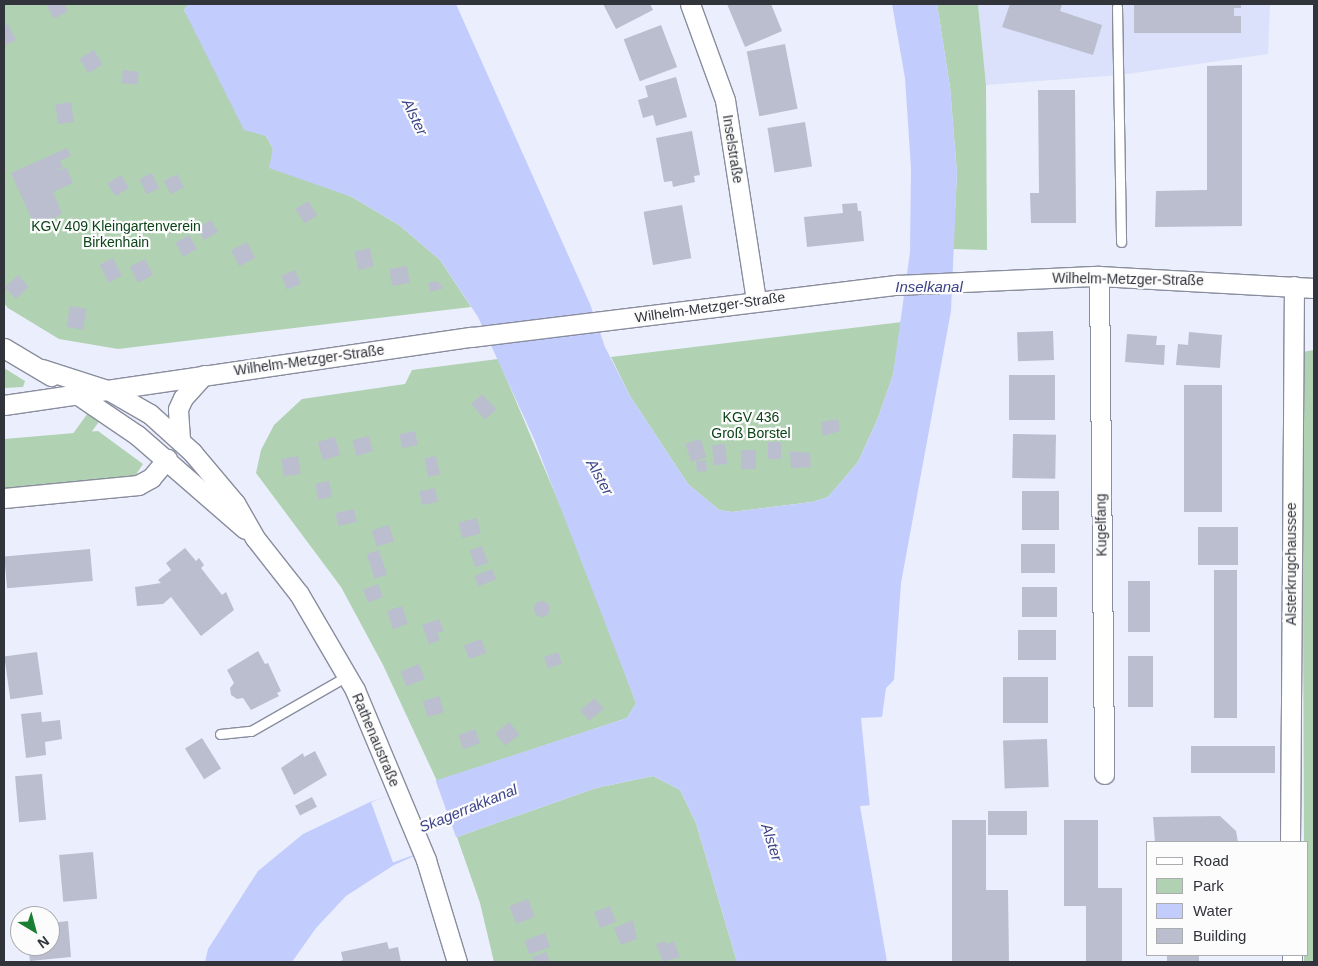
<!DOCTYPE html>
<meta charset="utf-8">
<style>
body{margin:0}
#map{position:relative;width:1318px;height:966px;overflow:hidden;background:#ebeefd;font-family:Helvetica,sans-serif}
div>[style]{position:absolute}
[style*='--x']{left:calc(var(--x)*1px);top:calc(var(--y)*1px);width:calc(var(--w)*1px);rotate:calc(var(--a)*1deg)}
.built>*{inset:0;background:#dbe1fa}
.green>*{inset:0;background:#b0d2b2;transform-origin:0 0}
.water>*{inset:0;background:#c3cdfd}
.pier>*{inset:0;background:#ebeefd;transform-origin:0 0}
.building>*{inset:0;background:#babecf;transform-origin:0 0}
.round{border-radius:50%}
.roads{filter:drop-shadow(1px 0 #898d9d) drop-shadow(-1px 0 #898d9d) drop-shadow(0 1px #898d9d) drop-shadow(0 -1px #898d9d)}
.lane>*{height:9px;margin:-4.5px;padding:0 4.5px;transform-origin:4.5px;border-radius:4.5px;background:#fff}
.street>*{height:19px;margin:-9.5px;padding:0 9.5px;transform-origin:9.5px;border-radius:9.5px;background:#fff}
span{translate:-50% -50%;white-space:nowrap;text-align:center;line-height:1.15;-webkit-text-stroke:4.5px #fcfcfc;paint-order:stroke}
.street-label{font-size:14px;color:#32343b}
.park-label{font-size:14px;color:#0b4318}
.water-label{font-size:15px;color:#3c4388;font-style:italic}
.frame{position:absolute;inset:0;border:5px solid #32343b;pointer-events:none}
.legend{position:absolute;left:1146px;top:841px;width:162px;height:115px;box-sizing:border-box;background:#fcfcfc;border:1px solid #abacaf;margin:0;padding:6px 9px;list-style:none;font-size:15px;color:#32343b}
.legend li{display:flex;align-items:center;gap:10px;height:25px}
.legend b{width:25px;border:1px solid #abacaf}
.north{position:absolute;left:10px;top:906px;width:50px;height:50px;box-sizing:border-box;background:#fcfcfc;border:1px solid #abacaf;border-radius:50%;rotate:143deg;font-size:14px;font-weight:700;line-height:20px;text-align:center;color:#32343b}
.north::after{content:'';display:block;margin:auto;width:18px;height:22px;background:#1b7f33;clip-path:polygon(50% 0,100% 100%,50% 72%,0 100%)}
</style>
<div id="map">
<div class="built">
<i style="clip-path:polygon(978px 4px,1270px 4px,1268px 54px,1120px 75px,986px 85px)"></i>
</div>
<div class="green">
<i style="clip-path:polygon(4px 4px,189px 4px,184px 10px,254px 131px,266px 136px,273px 149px,272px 160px,352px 197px,399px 225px,440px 260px,471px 307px,118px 349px,59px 339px,8px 308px,4px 303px)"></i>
<i style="clip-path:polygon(937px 4px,978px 4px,986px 85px,987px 250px,953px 249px,957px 173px,950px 87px)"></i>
<i style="clip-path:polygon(902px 322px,893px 375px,878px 418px,858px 462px,828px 497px,812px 502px,732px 512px,719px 510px,688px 484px,630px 396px,611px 357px)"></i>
<i style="clip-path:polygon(1314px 350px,1314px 962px,1304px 962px,1304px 955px,1307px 955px,1307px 842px,1304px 842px,1302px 352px)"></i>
<i style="clip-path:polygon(498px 359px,582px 557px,636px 703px,627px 718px,437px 781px,383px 665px,341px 587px,256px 473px,261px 450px,274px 425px,302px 399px,405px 384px,412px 370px)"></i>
<i style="clip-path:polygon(4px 368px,25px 381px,23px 387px,4px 388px)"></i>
<i style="left:88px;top:413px;width:14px;height:84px;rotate:36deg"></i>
<i style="clip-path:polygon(98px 431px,143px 464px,135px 476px,4px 490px,4px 439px)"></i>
<i style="clip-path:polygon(653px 776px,680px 790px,696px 823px,737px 962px,494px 962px,480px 903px,457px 837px,596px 788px)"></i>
</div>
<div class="water">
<i style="clip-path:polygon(189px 4px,456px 4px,590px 304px,605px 347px,630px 396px,688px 484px,719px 510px,732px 512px,812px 502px,828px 497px,858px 462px,878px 418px,893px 375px,910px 252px,911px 168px,905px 78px,892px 4px,937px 4px,950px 87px,957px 173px,951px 311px,901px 583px,894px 680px,886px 688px,882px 717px,861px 718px,873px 838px,897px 962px,737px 962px,696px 823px,680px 790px,653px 776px,596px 788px,457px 837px,394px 865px,346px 896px,316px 928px,292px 962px,205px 962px,208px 949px,258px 871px,303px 834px,370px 802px,627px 718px,636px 703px,534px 439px,478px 317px,440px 260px,399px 225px,352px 197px,269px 168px,273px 149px,266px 136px,244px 130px,184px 10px)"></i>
</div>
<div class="pier">
<i style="left:435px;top:779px;width:64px;height:68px;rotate:70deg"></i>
<i style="clip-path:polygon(873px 805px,876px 838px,900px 962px,887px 962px,860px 806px)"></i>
</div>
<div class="building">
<i style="clip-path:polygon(46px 4px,64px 4px,68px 11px,54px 19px)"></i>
<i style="clip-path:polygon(603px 4px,650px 4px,653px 10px,616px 29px)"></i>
<i style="clip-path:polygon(727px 4px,771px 4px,782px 31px,745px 47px)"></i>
<i style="clip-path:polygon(1010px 4px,1062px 4px,1060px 11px,1102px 25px,1093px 55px,1002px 27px)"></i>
<i style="clip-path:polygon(1134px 4px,1241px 4px,1241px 8px,1234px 8px,1234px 16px,1241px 16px,1241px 33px,1134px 33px)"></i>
<i style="clip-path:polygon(8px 24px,16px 40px,4px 46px,4px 27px)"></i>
<i style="left:661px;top:25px;width:45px;height:40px;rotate:69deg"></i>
<i style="left:785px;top:44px;width:66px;height:39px;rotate:79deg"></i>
<i style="left:94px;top:50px;width:17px;height:17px;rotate:59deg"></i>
<i style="clip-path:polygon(1242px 65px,1242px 226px,1155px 227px,1156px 191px,1207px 190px,1207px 66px)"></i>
<i style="left:123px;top:70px;width:16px;height:13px;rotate:7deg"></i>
<i style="clip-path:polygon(676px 77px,687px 117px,656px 126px,653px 115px,643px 118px,638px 100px,648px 97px,645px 86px)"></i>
<i style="clip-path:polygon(1038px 90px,1075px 90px,1076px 223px,1031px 223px,1030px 193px,1039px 193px)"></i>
<i style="left:71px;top:102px;width:20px;height:16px;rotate:81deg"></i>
<i style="left:805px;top:122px;width:45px;height:38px;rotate:81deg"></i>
<i style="clip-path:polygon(692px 131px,700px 175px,694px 176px,695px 182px,673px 187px,672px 181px,664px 182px,656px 138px)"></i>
<i style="clip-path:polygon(67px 148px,71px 156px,60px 161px,63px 167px,57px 170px,67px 168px,73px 183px,53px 192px,62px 214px,52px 219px,54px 224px,37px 231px,11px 173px)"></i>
<i style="left:152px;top:173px;width:17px;height:14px;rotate:65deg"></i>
<i style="left:177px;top:174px;width:15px;height:15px;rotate:62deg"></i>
<i style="left:121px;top:175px;width:15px;height:16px;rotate:58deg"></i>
<i style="left:308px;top:201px;width:17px;height:15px;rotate:57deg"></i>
<i style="clip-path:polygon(857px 203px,858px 211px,861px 211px,864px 241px,807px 247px,804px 217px,843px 213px,842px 204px)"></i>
<i style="left:682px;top:205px;width:54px;height:39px;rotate:80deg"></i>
<i style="left:211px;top:220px;width:14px;height:16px;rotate:60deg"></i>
<i style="left:189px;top:235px;width:16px;height:16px;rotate:60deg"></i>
<i style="left:247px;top:242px;width:18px;height:18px;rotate:63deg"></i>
<i style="left:370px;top:248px;width:19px;height:16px;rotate:78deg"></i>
<i style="left:113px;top:258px;width:20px;height:15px;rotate:63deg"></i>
<i style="left:145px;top:259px;width:18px;height:17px;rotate:63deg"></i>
<i style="left:407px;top:266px;width:17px;height:18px;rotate:80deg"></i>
<i style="left:295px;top:270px;width:15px;height:15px;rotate:67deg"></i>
<i style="left:18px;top:275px;width:16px;height:18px;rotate:47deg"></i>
<i style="clip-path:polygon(437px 281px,444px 288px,430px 292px,428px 283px)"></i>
<i style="left:70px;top:306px;width:17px;height:21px;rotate:10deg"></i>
<i style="left:1053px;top:331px;width:29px;height:36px;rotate:88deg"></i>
<i style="clip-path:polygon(1189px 332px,1222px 335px,1220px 368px,1176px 365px,1178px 344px,1188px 345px)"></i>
<i style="clip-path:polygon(1127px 334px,1157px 336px,1156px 345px,1165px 345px,1164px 365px,1125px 362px)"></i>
<i style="left:1009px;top:375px;width:46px;height:45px"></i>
<i style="left:1184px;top:385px;width:38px;height:127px"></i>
<i style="left:482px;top:394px;width:21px;height:15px;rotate:47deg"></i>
<i style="clip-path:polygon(838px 419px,840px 431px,823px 436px,821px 422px)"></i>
<i style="left:415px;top:431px;width:14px;height:16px;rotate:78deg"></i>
<i style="left:1013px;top:434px;width:43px;height:44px;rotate:1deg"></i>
<i style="left:369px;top:436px;width:16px;height:17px;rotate:76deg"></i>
<i style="left:335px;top:437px;width:19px;height:18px;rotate:74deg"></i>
<i style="left:701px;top:439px;width:19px;height:16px;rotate:74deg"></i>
<i style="left:768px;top:442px;width:13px;height:17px"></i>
<i style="left:725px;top:444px;width:20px;height:13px;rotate:84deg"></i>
<i style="left:741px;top:450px;width:15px;height:19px"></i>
<i style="clip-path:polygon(790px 451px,810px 453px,811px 467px,791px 468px)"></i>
<i style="left:298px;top:456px;width:18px;height:17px;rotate:81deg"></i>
<i style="left:436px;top:456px;width:19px;height:12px;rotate:78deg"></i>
<i style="left:706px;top:460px;width:11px;height:10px;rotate:85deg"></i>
<i style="left:329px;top:481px;width:16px;height:14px;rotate:79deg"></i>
<i style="left:435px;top:488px;width:14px;height:16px;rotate:78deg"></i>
<i style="left:1059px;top:491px;width:39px;height:37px;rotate:90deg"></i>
<i style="left:354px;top:509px;width:13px;height:19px;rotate:77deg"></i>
<i style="left:477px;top:518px;width:16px;height:19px;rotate:76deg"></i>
<i style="left:389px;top:525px;width:17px;height:18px;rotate:73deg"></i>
<i style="left:1238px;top:527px;width:38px;height:40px;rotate:90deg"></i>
<i style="left:1021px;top:544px;width:34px;height:29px"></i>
<i style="left:482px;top:546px;width:18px;height:13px;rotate:71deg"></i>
<i style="clip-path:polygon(185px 548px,196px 561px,199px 558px,204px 565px,201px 568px,222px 595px,226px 592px,234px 610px,201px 636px,171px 597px,163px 604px,137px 606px,135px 587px,161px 583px,158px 580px,171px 570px,166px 563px)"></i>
<i style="left:90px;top:549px;width:32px;height:86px;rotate:85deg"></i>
<i style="left:379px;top:550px;width:26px;height:13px;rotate:72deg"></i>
<i style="left:492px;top:569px;width:11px;height:19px;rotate:68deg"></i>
<i style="left:1214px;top:570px;width:23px;height:148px"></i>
<i style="left:1128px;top:581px;width:22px;height:51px"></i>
<i style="left:378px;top:584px;width:14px;height:16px;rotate:69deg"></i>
<i style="left:1022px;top:587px;width:35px;height:30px"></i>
<i class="round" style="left:534px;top:601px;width:16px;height:16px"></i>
<i style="left:402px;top:606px;width:19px;height:16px;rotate:72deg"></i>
<i style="clip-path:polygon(439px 619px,444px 631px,437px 633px,440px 640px,429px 644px,422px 625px)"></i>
<i style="left:1056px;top:630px;width:30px;height:38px;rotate:90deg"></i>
<i style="left:481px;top:639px;width:15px;height:18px;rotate:70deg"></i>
<i style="clip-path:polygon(258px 651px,265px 664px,268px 663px,281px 691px,277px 693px,279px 696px,251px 710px,243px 698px,237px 699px,231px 695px,230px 688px,234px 683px,227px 670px)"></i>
<i style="left:37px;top:652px;width:43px;height:33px;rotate:82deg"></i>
<i style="left:558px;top:652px;width:12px;height:15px;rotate:70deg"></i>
<i style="left:1128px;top:656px;width:25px;height:51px"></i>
<i style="left:419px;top:664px;width:16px;height:20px;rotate:68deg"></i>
<i style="left:1003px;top:677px;width:45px;height:46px"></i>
<i style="left:439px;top:696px;width:17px;height:17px;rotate:73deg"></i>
<i style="left:595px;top:698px;width:14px;height:19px;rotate:51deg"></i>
<i style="clip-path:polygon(41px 712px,42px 722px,60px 720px,62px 739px,45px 742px,46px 755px,26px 758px,21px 714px)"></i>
<i style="left:509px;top:722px;width:16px;height:18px;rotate:50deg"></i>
<i style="left:475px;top:729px;width:15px;height:18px;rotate:70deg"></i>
<i style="left:202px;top:738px;width:36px;height:20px;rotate:58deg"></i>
<i style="left:1047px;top:739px;width:48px;height:44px;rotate:88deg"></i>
<i style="left:1275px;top:746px;width:27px;height:84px;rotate:90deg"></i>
<i style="clip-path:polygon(315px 751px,327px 775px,294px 795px,281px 768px,303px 753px,304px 757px)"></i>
<i style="left:42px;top:774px;width:46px;height:27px;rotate:85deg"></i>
<i style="left:312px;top:797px;width:11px;height:19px;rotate:63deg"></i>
<i style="left:988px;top:811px;width:39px;height:24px"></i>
<i style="clip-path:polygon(1220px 816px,1236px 831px,1238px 842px,1155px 842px,1153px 817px)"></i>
<i style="clip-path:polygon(952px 820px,986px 820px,986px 890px,1008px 890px,1009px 962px,952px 962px)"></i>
<i style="clip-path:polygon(1064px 820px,1098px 820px,1098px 888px,1122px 888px,1122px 962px,1086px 962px,1086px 906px,1064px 906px)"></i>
<i style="left:93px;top:852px;width:47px;height:34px;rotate:85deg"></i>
<i style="left:528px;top:899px;width:19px;height:20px;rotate:69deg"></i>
<i style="left:610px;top:906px;width:17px;height:17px;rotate:69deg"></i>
<i style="clip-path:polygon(633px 920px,637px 939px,621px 945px,614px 928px)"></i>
<i style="clip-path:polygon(68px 921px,71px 957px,30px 961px,28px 946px,50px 946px,50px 923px)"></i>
<i style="left:545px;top:933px;width:15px;height:22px;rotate:70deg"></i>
<i style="clip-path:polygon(665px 941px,666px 944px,674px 941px,680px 957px,663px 962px,656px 944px)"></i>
<i style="clip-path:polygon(387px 942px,389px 949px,398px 947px,401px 962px,337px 962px,343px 960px,341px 952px)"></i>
<i style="clip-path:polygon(546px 952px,550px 962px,534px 962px,532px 957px)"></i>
<i style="left:1167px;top:955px;width:32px;height:7px"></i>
</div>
<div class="roads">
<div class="lane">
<i style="--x:1117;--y:7;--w:235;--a:89"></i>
<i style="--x:220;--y:734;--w:31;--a:-6"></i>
<i style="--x:251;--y:731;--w:111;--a:-29.8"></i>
</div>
<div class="street">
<i style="--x:690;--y:4;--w:102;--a:70"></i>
<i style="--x:725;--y:100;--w:202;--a:81.2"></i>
<i style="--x:1099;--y:276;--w:498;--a:89.4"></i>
<i style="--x:4;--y:348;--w:55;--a:30.8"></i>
<i style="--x:42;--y:369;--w:71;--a:17.9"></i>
<i style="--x:110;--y:391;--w:46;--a:29.9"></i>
<i style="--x:150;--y:414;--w:57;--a:42.1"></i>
<i style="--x:192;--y:452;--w:67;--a:49.9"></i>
<i style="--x:235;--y:503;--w:40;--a:60.3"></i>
<i style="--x:255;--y:538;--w:71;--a:51.8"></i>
<i style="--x:299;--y:594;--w:111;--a:59.7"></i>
<i style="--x:355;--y:690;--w:184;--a:67.3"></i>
<i style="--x:426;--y:860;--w:107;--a:73.1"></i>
<i style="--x:75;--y:393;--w:75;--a:34.1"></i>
<i style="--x:137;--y:435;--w:143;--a:41"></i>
<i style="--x:4;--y:405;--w:473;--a:-8.3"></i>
<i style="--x:472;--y:337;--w:428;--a:-7"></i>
<i style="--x:897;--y:285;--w:202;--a:-2.6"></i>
<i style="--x:1099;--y:276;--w:215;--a:3.2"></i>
<i style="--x:180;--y:439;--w:30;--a:-94"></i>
<i style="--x:178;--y:409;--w:12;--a:-66"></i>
<i style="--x:183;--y:398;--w:31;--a:-48"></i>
<i style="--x:4;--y:498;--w:135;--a:-5.5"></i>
<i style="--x:138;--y:485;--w:15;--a:-28"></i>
<i style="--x:151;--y:478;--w:25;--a:-50"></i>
<i style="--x:1290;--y:842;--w:556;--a:-89.59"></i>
<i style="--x:1292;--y:955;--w:7;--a:90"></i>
</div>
</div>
<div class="street-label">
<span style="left:733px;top:149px;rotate:81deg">Inselstraße</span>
<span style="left:1128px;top:279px;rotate:1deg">Wilhelm-Metzger-Straße</span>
<span style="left:710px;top:307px;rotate:-8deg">Wilhelm-Metzger-Straße</span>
<span style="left:309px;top:360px;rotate:-8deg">Wilhelm-Metzger-Straße</span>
<span style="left:1101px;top:525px;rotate:-91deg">Kugelfang</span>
<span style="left:1291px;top:564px;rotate:-90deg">Alsterkrugchaussee</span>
<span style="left:376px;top:740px;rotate:67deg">Rathenaustraße</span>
</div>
<div class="park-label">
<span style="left:116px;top:234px">KGV 409 Kleingartenverein<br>Birkenhain</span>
<span style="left:751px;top:425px">KGV 436<br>Groß Borstel</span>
</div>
<div class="water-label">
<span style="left:415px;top:117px;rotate:64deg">Alster</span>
<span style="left:929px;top:287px">Inselkanal</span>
<span style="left:600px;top:477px;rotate:61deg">Alster</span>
<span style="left:468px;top:808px;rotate:-22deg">Skagerrakkanal</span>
<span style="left:772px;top:842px;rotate:72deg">Alster</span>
</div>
<div class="frame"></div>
<ul class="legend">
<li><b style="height:6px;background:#fff"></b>Road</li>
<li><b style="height:14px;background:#b0d2b2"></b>Park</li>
<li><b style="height:14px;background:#c3cdfd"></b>Water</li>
<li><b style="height:14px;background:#babecf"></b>Building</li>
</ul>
<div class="north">N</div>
</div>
